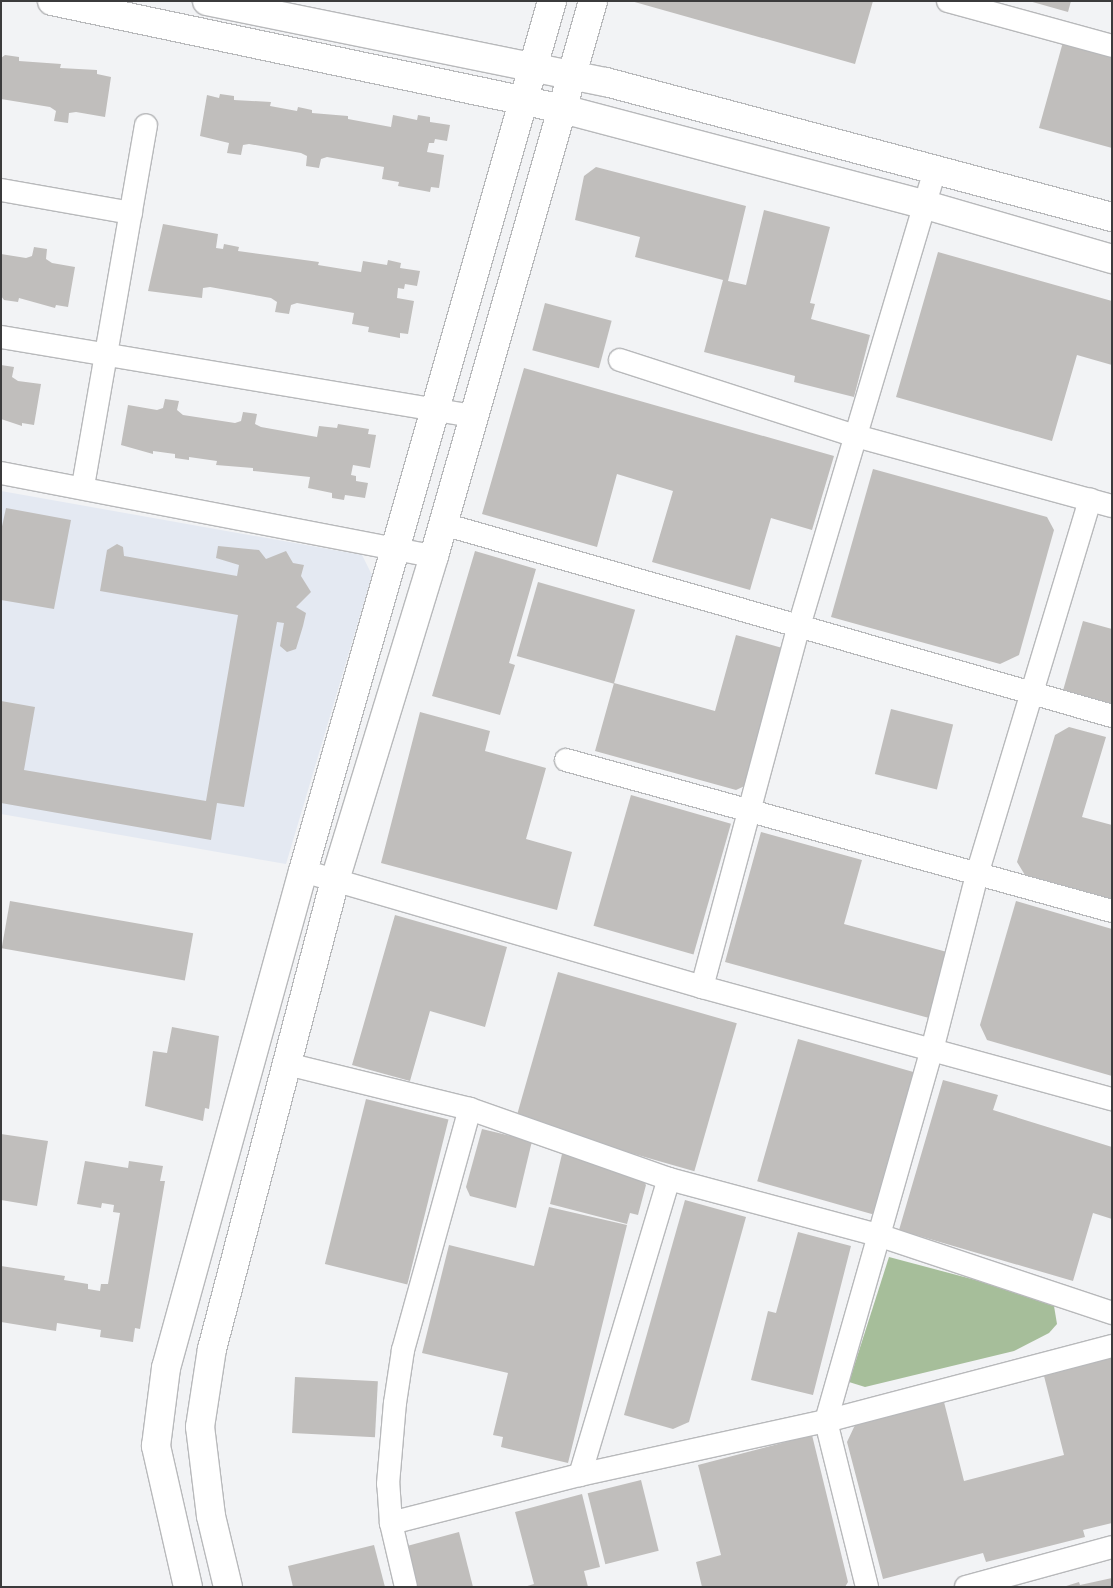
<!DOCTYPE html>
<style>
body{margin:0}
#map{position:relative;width:1113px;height:1588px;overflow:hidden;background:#f2f3f5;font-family:Roboto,sans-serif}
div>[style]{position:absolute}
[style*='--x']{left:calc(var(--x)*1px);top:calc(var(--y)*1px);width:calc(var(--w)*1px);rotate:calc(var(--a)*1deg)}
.built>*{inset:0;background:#e4e9f2}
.forest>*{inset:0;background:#a6be9a}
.building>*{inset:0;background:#c0bebc;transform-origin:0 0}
.roads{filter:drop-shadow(1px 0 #b8b9bb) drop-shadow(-1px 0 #b8b9bb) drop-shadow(0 1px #b8b9bb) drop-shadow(0 -1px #b8b9bb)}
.minor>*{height:22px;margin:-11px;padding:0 11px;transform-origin:11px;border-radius:11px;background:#fff}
.secondary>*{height:28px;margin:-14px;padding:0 14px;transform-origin:14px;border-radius:14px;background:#fff}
span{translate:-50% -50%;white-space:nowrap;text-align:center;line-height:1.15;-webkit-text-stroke:4px #fff;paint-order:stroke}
.frame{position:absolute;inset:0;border:2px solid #3b3b3c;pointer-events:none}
</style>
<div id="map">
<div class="built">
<i style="clip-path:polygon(1px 491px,362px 555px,372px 575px,286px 864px,1px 814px)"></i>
</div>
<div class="forest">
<i style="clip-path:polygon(889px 1257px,1043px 1298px,1054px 1306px,1057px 1324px,1049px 1333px,1014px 1351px,865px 1387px,849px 1382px)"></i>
</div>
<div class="building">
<i style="clip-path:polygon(631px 1px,873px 1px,855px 64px)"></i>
<i style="clip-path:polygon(1029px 1px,1071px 1px,1068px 12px)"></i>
<i style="clip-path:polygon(1063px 42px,1112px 55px,1112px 148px,1039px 128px)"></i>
<i style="clip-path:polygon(5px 55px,19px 57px,19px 61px,61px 64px,60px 68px,97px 70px,97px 74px,111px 77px,105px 117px,76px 112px,69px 113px,68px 123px,54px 121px,56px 111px,50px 107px,1px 99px,1px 58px)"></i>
<i style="clip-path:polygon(220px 94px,234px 96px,234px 100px,271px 102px,270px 106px,297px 111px,298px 107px,312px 110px,312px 113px,348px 116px,348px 119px,391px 127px,393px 115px,417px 120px,418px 115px,430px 117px,430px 122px,450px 125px,447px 141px,435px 139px,434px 143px,429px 143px,427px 152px,444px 155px,439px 188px,431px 187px,430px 192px,398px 186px,399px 182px,382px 179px,384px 167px,327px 157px,321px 159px,319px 168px,306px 166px,307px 156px,301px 153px,249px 144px,243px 145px,241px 155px,227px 153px,229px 143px,200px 136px,207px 95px,219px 98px)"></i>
<i style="clip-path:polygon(596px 167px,746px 206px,728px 281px,746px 285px,764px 210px,830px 227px,810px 303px,815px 304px,811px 319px,870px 335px,854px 397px,794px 382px,795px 376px,704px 352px,723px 280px,635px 257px,640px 237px,575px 220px,584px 176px)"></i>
<i style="clip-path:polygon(163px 224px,218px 234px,216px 248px,223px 249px,224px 244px,239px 247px,238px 251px,319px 262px,318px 265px,361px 272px,363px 261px,387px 265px,388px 260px,401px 263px,400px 268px,420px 271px,417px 286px,405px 284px,404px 289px,398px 288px,397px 298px,414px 301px,408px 334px,400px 333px,400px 338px,368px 332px,369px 327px,352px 324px,354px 313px,297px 303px,291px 305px,289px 314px,275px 312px,277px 302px,271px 298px,210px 287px,203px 288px,202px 298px,148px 291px)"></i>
<i style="clip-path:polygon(34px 247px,47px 249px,46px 259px,52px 263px,75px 267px,68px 307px,56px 305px,55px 308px,19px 298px,18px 302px,4px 300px,1px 296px,1px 254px,26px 258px,32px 256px)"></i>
<i style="clip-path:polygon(938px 252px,1112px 301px,1112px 365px,1077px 355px,1052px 441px,896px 397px)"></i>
<i style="left:545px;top:303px;width:69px;height:49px;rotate:15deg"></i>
<i style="clip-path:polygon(1px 365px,14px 367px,12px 377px,18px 381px,41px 384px,34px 425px,22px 423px,22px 426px,1px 419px)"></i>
<i style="clip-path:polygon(524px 368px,834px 456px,812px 530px,771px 518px,750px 590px,652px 562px,673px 491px,617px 474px,597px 547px,482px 514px)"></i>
<i style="clip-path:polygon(165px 399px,179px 401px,177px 410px,183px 415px,235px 423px,241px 421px,243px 412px,257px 414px,255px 424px,261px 427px,317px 437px,319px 426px,337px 428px,338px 424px,369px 429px,368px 434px,376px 435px,370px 468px,353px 465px,351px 475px,356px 476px,356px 481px,368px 483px,365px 498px,345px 495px,344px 500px,332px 498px,332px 493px,308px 488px,310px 477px,253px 471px,253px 468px,216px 465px,217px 461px,189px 457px,189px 460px,175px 458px,175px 454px,153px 451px,153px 454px,121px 445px,128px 405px,157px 410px,163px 408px)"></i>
<i style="clip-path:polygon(873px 469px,1047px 517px,1054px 530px,1019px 655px,1000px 664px,831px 617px)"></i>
<i style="clip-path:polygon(6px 508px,71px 520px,54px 609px,1px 600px,1px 531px)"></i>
<i style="clip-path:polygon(117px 544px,123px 547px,124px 556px,237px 576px,239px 565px,216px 558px,218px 546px,259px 550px,266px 559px,286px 551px,293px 563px,304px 565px,301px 576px,311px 592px,296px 607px,306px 613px,303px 626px,296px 649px,287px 652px,280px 646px,284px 623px,277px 622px,244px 807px,217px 803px,211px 840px,1px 803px,1px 701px,35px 707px,24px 770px,206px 801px,238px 615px,100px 591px,107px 550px)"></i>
<i style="clip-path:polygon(475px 551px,536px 569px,509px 663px,515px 665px,500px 715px,432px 696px)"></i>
<i style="left:538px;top:582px;width:101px;height:77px;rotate:16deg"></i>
<i style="clip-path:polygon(1083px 621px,1112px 629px,1112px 708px,1062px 694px)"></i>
<i style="clip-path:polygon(736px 635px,786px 649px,749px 784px,736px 790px,595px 751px,614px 683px,715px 711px)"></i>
<i style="left:891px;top:709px;width:64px;height:67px;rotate:14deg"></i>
<i style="clip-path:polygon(420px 712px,490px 731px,485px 751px,546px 768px,526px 839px,572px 852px,557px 910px,381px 863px)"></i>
<i style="clip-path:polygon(1069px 727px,1106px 737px,1082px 817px,1112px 825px,1112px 904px,1028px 880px,1017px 862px,1055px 735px)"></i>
<i style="left:631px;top:795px;width:104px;height:136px;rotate:16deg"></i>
<i style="clip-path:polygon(761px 832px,862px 860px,844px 924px,947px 952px,929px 1018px,725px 962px)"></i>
<i style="left:10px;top:901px;width:186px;height:48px;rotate:10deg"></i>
<i style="clip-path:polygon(1016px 901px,1112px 929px,1112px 1076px,987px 1040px,980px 1025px)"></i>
<i style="clip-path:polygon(395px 915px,507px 947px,485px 1027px,430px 1011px,410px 1081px,352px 1065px)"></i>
<i style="left:558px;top:972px;width:186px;height:154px;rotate:16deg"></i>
<i style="clip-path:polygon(172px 1027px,219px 1036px,209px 1109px,205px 1108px,203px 1121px,145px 1106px,153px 1051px,167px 1053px)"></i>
<i style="left:798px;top:1039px;width:120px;height:148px;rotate:16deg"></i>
<i style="clip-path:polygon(943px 1080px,998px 1095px,993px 1110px,1112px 1147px,1112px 1219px,1093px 1213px,1073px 1281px,899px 1230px)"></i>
<i style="left:366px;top:1099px;width:85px;height:170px;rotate:14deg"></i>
<i style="clip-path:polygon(482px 1129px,532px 1141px,516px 1208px,470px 1196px,466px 1187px)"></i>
<i style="clip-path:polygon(1px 1134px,48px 1141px,37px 1206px,1px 1200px)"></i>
<i style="clip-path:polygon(562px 1154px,637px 1172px,646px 1185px,638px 1215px,630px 1213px,627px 1224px,550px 1204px)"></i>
<i style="clip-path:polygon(85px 1161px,128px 1168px,129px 1161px,163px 1166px,160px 1181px,165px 1181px,140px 1329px,135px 1328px,133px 1342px,100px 1337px,101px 1330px,57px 1323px,56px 1331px,1px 1322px,1px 1266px,65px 1276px,64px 1280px,88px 1284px,88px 1289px,100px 1291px,101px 1284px,108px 1284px,120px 1213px,113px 1212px,114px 1205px,102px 1203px,101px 1208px,77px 1204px)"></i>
<i style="clip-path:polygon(685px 1200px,746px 1217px,689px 1422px,673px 1429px,624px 1415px)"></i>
<i style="clip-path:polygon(549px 1207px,627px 1225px,568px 1463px,501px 1447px,503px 1437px,493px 1435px,508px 1373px,422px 1353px,449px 1245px,534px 1266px)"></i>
<i style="clip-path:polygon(798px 1232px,851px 1246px,813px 1395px,751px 1380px,768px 1311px,776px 1313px)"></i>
<i style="clip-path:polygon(1112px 1358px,1112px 1523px,1083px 1530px,1085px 1537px,986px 1562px,983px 1553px,883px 1579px,847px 1442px,855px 1425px,944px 1402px,964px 1481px,1064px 1455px,1044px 1376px)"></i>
<i style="left:295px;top:1377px;width:83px;height:56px;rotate:3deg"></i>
<i style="clip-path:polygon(812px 1435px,848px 1582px,845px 1587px,702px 1587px,696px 1562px,721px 1555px,698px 1465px)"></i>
<i style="left:641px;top:1480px;width:73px;height:55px;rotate:76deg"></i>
<i style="clip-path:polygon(582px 1494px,600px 1567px,584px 1571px,588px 1587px,524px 1587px,534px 1584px,515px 1512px)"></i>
<i style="clip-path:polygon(459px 1532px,473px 1587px,418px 1587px,407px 1546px)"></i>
<i style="clip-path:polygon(374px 1545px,385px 1587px,293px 1587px,288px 1566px)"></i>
<i style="clip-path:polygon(1112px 1578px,1112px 1587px,1063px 1587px,1079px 1582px,1080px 1585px)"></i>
</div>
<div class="roads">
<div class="minor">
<i style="--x:948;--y:1;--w:170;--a:15.3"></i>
<i style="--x:1;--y:190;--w:132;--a:10"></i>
<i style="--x:1;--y:337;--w:480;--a:9.5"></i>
<i style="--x:620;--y:360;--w:248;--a:17.9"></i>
<i style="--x:856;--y:436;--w:265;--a:15.3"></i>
<i style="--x:1;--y:473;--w:441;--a:10.9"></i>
<i style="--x:83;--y:486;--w:366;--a:-80.1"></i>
<i style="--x:443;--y:524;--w:696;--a:16.01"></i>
<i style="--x:566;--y:760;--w:566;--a:15.46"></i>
<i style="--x:303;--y:871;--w:416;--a:16.2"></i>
<i style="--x:702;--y:987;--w:425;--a:15.3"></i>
<i style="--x:702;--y:987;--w:374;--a:-75"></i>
<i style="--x:799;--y:626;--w:476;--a:-73.4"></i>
<i style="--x:287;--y:1064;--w:188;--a:13.8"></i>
<i style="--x:470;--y:1109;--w:211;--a:19.4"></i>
<i style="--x:669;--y:1179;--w:216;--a:15"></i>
<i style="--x:878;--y:1235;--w:247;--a:18.4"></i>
<i style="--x:580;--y:1475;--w:309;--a:-73.3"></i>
<i style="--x:391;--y:1523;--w:195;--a:-14.3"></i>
<i style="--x:580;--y:1475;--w:252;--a:-12.4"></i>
<i style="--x:826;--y:1421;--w:296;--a:-14.7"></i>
<i style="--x:406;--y:1587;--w:66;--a:-103.2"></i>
<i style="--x:391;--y:1523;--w:39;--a:-94"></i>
<i style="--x:388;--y:1484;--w:81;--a:-85.1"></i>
<i style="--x:395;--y:1403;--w:54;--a:-81.4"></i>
<i style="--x:403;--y:1350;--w:250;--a:-74.5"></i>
<i style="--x:867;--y:1587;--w:171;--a:-103.9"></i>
<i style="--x:826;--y:1421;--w:386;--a:-74.1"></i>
<i style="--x:932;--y:1050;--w:185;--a:-75.6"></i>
<i style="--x:978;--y:871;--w:388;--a:-73.2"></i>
<i style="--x:966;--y:1587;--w:151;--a:-15.3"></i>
</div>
<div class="secondary">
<i style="--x:52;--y:1;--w:522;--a:11.93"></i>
<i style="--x:563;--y:109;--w:375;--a:14.8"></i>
<i style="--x:926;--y:205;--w:194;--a:16.2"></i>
<i style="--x:207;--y:1;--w:407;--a:11.5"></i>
<i style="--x:606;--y:82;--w:524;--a:14.94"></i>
<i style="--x:188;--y:1587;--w:145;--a:-102.8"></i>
<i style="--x:156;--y:1446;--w:79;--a:-82.7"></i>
<i style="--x:166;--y:1368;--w:516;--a:-74.59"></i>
<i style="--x:303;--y:871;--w:905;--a:-74.03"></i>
<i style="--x:228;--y:1587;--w:73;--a:-103.5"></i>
<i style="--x:211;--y:1516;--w:90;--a:-97"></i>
<i style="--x:200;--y:1427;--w:79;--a:-81.3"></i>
<i style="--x:212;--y:1349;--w:485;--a:-75.3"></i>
<i style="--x:335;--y:880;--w:339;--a:-73"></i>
<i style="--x:434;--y:556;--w:577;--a:-74.01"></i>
</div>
</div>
<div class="frame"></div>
</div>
